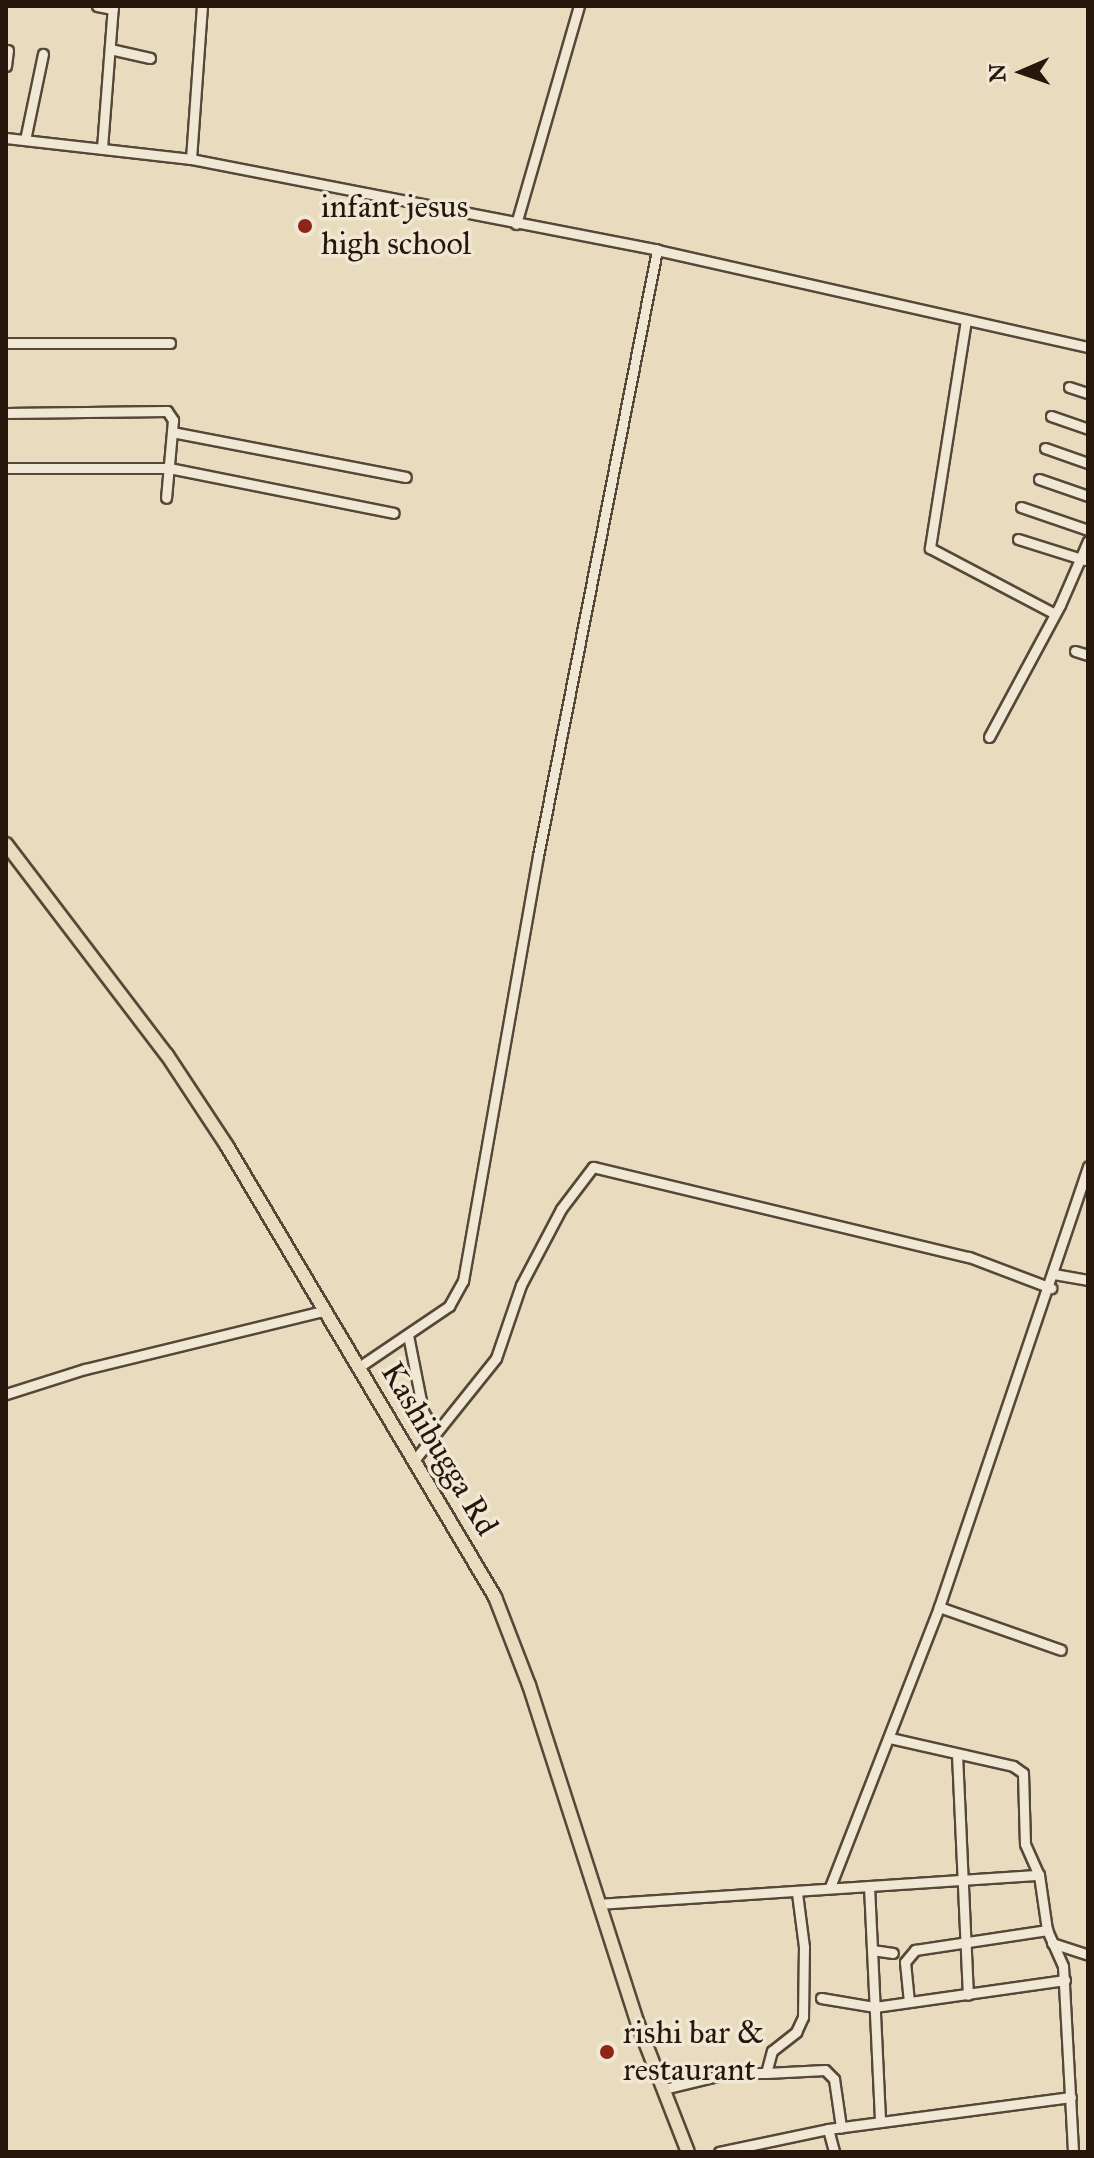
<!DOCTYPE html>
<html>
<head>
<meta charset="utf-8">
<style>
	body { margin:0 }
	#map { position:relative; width:1094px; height:2158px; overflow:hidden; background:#e8dbbe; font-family:"IM FELL Great Primer",serif }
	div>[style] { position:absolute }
	.roads { filter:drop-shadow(2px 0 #564738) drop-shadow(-2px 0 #564738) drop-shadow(0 2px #564738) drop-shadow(0 -2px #564738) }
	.minor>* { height:9px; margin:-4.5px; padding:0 4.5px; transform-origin:4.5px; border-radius:4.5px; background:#f0e8d5 }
	.major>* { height:12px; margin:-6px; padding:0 6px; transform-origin:6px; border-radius:6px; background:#e8dbbe }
	.dots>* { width:22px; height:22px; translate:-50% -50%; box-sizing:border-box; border:4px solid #f0e8d5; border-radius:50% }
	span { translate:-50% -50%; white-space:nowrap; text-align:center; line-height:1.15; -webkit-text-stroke:7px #f0e8d5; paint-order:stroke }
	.poi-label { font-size:32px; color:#26160c }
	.left { translate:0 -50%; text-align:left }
	.street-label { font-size:32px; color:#26160c }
	.frame { position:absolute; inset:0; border:8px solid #26160c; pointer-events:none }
	.north { position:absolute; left:982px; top:32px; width:80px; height:80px; -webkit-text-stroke:6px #f0e8d5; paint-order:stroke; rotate:268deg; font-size:22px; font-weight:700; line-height:32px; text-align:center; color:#26160c }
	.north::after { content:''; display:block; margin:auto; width:28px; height:36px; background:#26160c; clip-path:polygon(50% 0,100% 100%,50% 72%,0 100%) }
</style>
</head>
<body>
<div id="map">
	<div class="roads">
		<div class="minor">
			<div style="left:97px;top:6px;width:16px;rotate:11deg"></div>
			<div style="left:110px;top:49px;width:41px;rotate:12.7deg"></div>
			<div style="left:6px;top:66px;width:16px;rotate:-83deg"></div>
			<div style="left:6px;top:138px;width:186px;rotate:6.5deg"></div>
			<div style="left:191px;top:159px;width:475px;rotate:11deg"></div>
			<div style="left:657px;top:250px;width:442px;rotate:12.7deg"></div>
			<div style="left:25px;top:140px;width:88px;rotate:-78.2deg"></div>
			<div style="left:102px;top:148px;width:142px;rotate:-85.6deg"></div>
			<div style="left:191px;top:159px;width:153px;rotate:-85.9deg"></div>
			<div style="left:516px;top:224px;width:227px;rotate:-73.9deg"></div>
			<div style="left:966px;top:320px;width:231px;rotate:99deg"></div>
			<div style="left:930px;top:548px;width:141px;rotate:27.8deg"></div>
			<div style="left:6px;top:343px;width:164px"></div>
			<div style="left:1069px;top:387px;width:20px;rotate:18deg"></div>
			<div style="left:6px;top:413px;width:161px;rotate:-0.7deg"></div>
			<div style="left:167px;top:411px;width:11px;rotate:56deg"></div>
			<div style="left:173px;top:420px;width:78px;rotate:95.1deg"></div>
			<div style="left:1051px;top:416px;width:39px;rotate:19deg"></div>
			<div style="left:172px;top:432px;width:238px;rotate:10.9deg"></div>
			<div style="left:1045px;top:448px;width:46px;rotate:19.2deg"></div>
			<div style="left:6px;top:468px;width:163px"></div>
			<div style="left:169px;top:468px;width:229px;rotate:11.3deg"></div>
			<div style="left:1039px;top:479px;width:52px;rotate:19.1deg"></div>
			<div style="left:1021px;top:507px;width:71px;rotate:18.9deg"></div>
			<div style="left:1018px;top:539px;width:70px;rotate:17.4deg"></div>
			<div style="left:1075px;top:651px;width:14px;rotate:17deg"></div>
			<div style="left:989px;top:737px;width:150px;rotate:-61.7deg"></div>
			<div style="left:1060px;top:605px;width:70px;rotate:-66.4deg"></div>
			<div style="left:1054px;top:1274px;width:35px;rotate:10deg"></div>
			<div style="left:408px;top:1335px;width:77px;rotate:78.8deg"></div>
			<div style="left:423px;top:1411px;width:23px;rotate:61deg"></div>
			<div style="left:359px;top:1367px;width:109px;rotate:-34.1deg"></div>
			<div style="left:449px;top:1306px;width:29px;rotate:-61deg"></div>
			<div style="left:463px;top:1281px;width:432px;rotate:-80deg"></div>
			<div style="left:538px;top:856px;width:618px;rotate:-78.89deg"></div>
			<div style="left:6px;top:1394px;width:83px;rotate:-17.6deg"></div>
			<div style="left:85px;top:1369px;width:245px;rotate:-13.7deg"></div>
			<div style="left:416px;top:1458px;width:128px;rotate:-51.3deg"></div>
			<div style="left:496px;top:1358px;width:77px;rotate:-71.1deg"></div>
			<div style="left:521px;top:1285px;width:86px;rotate:-62.2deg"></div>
			<div style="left:561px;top:1209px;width:53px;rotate:-52.7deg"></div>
			<div style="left:593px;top:1167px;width:387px;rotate:13.5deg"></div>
			<div style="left:969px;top:1257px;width:88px;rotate:20.7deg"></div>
			<div style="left:939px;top:1607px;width:129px;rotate:19.4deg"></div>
			<div style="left:890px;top:1738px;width:126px;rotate:12.8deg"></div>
			<div style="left:1013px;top:1766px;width:12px;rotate:35deg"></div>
			<div style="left:1023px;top:1773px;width:71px;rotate:88.4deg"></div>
			<div style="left:1025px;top:1844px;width:34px;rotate:66deg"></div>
			<div style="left:1039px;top:1875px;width:56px;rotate:81.7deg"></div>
			<div style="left:1047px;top:1930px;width:39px;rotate:66deg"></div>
			<div style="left:1063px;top:1966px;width:186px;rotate:86.9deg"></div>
			<div style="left:957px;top:1754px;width:241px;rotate:87.4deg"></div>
			<div style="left:869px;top:1886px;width:236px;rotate:87.3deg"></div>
			<div style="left:830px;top:1887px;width:300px;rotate:-68.7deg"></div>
			<div style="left:939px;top:1607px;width:465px;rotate:-71.3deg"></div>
			<div style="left:598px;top:1904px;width:442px;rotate:-3.8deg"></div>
			<div style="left:1052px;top:1943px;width:38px;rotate:18deg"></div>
			<div style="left:872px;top:1950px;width:21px;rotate:8deg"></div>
			<div style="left:821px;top:1998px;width:55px;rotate:9.5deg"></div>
			<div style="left:875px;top:2007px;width:192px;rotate:-8.1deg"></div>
			<div style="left:909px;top:2002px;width:40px;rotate:-95.7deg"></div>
			<div style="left:905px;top:1962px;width:16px;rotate:-50deg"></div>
			<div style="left:915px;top:1950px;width:134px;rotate:-8.6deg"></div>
			<div style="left:766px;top:2073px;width:59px;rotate:-2.9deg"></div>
			<div style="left:825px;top:2070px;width:13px;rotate:45deg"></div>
			<div style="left:834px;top:2079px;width:49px;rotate:81.7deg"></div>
			<div style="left:664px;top:2089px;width:67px;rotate:-13.8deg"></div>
			<div style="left:729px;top:2073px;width:37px"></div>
			<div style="left:766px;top:2073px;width:23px;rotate:-75deg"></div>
			<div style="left:772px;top:2051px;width:31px;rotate:-38deg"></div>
			<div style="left:796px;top:2032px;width:17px;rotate:-65deg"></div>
			<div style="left:803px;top:2017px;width:70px;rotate:-89.2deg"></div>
			<div style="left:804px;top:1947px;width:54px;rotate:-97.4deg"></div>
			<div style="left:828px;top:2129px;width:24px;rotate:75deg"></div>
			<div style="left:719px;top:2152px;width:111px;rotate:-11.9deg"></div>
			<div style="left:828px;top:2129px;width:245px;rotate:-7.5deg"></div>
		</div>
		<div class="major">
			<div style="left:6px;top:844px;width:265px;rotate:52.7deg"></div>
			<div style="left:167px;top:1055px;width:109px;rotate:56.6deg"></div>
			<div style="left:227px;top:1146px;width:525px;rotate:59.28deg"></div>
			<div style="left:495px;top:1597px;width:94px;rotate:68.9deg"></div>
			<div style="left:529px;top:1685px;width:356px;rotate:72.2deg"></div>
			<div style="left:638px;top:2024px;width:137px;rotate:68.7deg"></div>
		</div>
	</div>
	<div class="dots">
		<div style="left:305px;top:226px;background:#8f2418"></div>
		<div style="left:607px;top:2052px;background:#8f2418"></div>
	</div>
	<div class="poi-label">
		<span class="left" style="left:321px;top:226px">infant jesus<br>high school</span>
		<span class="left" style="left:623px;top:2052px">rishi bar &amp;<br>restaurant</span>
	</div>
	<div class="street-label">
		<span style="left:439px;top:1449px;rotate:59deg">Kashibugga Rd</span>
	</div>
	<div class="frame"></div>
	<div class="north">N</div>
</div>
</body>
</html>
